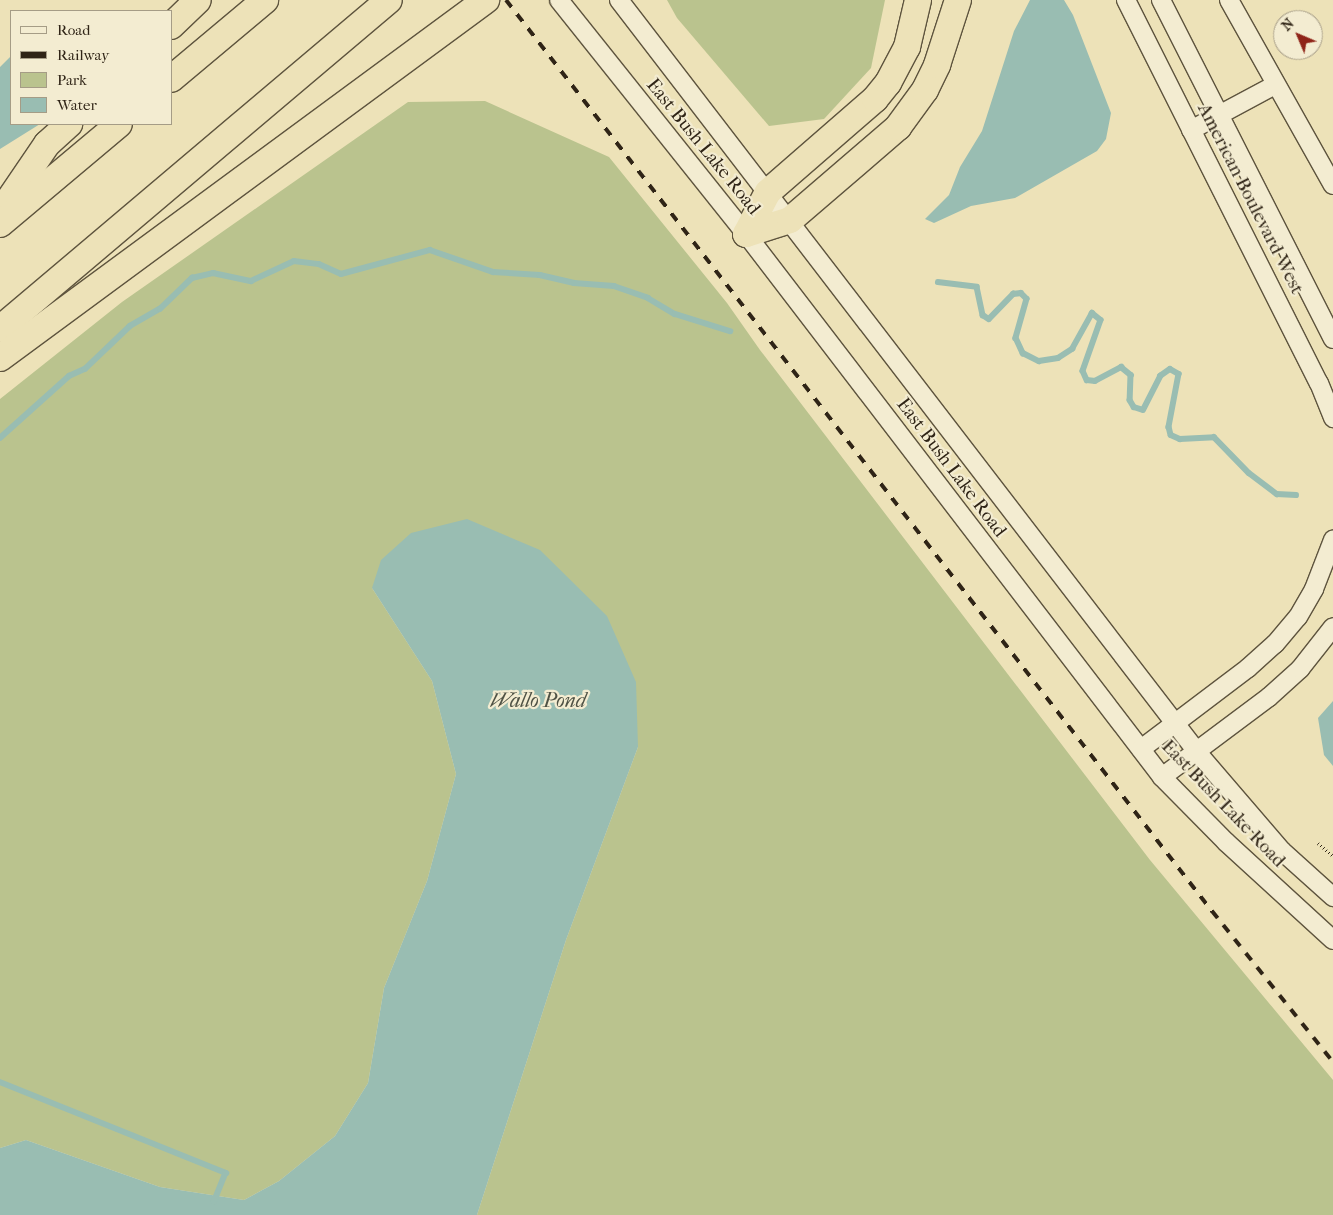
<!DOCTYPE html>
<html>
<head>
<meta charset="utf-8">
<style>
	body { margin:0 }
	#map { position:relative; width:1333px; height:1215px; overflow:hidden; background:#ede2b8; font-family:"IM FELL French Canon",serif }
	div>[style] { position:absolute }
	.green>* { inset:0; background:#bac38e }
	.water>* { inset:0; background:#99bdb2 }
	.stream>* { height:5.5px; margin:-2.75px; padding:0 2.75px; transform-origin:2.75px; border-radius:2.75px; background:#99bdb2 }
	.path>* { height:3px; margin-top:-1.5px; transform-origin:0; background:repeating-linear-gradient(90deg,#2f2416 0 1px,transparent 0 3.5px) }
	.roads { filter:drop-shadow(1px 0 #5e543e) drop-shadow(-1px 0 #5e543e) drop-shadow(0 1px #5e543e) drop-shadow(0 -1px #5e543e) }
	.minor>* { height:18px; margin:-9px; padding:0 9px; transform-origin:9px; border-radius:9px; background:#f3ecd1 }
	.highway>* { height:26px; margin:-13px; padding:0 13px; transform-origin:13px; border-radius:13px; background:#ede2b8 }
	.rail>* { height:4px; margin-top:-2px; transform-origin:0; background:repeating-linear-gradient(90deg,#2f2416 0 9px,transparent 0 18px) }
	span { translate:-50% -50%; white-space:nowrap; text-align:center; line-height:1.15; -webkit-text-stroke:4.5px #f3ecd1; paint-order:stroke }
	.street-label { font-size:19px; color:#2f2416 }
	.water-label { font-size:20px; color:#4f5245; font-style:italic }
	.legend { position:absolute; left:10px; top:10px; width:162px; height:115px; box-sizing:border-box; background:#f3ecd1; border:1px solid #a59c86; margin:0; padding:6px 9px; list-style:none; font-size:15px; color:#2f2416 }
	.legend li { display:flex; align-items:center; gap:10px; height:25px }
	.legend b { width:25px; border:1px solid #a59c86 }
	.north { position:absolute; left:1273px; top:10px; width:50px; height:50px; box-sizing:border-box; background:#f3ecd1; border:1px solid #a59c86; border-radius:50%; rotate:315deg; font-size:14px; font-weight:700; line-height:20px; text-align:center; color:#2f2416 }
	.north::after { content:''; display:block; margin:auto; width:18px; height:22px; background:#8f2418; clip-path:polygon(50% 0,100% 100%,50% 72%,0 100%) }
</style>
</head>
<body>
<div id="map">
	<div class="green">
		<div style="clip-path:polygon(667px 0,885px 0,871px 68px,824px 119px,769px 126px,677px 18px)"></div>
		<div style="clip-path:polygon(485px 101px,609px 157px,727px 303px,760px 350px,1150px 860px,1333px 1080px,1333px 1215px,477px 1215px,566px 940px,638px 747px,372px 588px,432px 681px,456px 774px,427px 881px,384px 988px,368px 1083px,335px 1136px,279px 1181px,244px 1200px,160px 1187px,26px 1140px,0 1148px,0 399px,122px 302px,408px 102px)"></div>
	</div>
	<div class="water">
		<div style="clip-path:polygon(1030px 0,1064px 0,1073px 15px,1111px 113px,1106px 139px,1097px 151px,1015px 198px,971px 206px,934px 223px,925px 219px,949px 195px,960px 167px,982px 131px,1014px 31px)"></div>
		<div style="clip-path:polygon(11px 56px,11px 124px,40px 124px,0 149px,0 67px)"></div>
		<div style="clip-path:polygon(467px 519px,540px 550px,607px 616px,636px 682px,638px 747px,566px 940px,477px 1215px,0 1215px,0 1148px,26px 1140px,160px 1187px,244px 1200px,279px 1181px,335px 1136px,368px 1083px,384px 988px,427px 881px,456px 774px,432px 681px,372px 588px,381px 560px,411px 533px)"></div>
		<div style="clip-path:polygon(1333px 701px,1333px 766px,1324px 755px,1318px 718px)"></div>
	</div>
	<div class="stream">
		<div style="left:938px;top:282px;width:39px;rotate:7deg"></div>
		<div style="left:977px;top:287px;width:29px;rotate:78deg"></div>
		<div style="left:983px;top:315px;width:7px;rotate:34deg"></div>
		<div style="left:989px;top:319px;width:35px;rotate:-46deg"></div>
		<div style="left:1013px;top:294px;width:8px;rotate:-7deg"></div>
		<div style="left:1021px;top:293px;width:8px;rotate:45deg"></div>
		<div style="left:1027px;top:299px;width:41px;rotate:105.8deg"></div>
		<div style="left:1016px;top:338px;width:17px;rotate:65deg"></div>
		<div style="left:1023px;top:353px;width:18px;rotate:27deg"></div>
		<div style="left:1039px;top:361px;width:19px;rotate:-9deg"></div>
		<div style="left:1058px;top:358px;width:17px;rotate:-33deg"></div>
		<div style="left:1072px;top:349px;width:41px;rotate:-60.9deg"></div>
		<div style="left:1092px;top:313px;width:11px;rotate:38deg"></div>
		<div style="left:1101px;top:320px;width:54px;rotate:109.4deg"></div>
		<div style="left:1083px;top:371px;width:10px;rotate:66deg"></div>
		<div style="left:1087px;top:380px;width:8px;rotate:7deg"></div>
		<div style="left:1095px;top:381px;width:30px;rotate:-28deg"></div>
		<div style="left:1121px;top:367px;width:13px;rotate:39deg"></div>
		<div style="left:1131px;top:375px;width:25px;rotate:92deg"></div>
		<div style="left:1130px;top:400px;width:8px;rotate:60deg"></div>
		<div style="left:1134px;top:407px;width:9px;rotate:18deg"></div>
		<div style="left:1143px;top:410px;width:38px;rotate:-63deg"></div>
		<div style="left:1160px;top:376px;width:12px;rotate:-35deg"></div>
		<div style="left:1170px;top:369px;width:10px;rotate:29deg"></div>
		<div style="left:1179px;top:374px;width:54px;rotate:100.7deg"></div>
		<div style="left:1169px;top:427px;width:8px;rotate:76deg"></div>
		<div style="left:1171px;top:435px;width:10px;rotate:24deg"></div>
		<div style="left:1180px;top:439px;width:34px;rotate:-3deg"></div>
		<div style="left:1214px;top:437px;width:50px;rotate:45.8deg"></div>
		<div style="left:1249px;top:473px;width:35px;rotate:37deg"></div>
		<div style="left:1277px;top:494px;width:19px;rotate:3deg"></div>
		<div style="left:0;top:438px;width:93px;rotate:-41.9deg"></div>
		<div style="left:69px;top:376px;width:17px;rotate:-24deg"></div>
		<div style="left:85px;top:369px;width:62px;rotate:-43.7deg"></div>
		<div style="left:130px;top:326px;width:34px;rotate:-30deg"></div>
		<div style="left:160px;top:309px;width:45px;rotate:-44.1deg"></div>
		<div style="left:192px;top:278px;width:22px;rotate:-13deg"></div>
		<div style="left:213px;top:273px;width:39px;rotate:12deg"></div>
		<div style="left:251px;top:281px;width:47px;rotate:-24.9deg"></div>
		<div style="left:294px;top:261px;width:25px;rotate:7deg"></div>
		<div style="left:319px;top:264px;width:24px;rotate:24deg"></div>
		<div style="left:341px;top:274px;width:92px;rotate:-15.1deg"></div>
		<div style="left:430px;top:250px;width:67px;rotate:19.2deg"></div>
		<div style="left:493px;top:272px;width:47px;rotate:3.7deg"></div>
		<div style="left:540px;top:275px;width:35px;rotate:13deg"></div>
		<div style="left:574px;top:283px;width:40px;rotate:4.3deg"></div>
		<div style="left:614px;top:286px;width:36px;rotate:19deg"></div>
		<div style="left:648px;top:298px;width:31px;rotate:31deg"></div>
		<div style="left:675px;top:314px;width:58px;rotate:17.2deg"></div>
		<div style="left:0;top:1082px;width:244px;rotate:21.9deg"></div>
		<div style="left:226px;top:1173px;width:31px;rotate:112deg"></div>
	</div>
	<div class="path">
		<div style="left:1318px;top:843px;width:20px;rotate:41deg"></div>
	</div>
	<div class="roads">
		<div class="minor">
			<div style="left:559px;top:0;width:300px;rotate:51.4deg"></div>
			<div style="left:746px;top:234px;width:684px;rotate:52.54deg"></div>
			<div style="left:1162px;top:777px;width:91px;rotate:45.4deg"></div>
			<div style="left:1226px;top:842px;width:145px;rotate:42.5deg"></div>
			<div style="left:619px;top:0;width:948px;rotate:52.45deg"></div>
			<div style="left:1197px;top:752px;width:130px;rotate:49.4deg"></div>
			<div style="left:1282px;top:851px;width:69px;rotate:42deg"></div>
			<div style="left:1126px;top:0;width:429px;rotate:63.3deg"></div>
			<div style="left:1319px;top:383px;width:38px;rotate:68deg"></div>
			<div style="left:1161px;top:0;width:380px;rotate:63.1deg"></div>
			<div style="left:1229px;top:0;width:212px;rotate:60.7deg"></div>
			<div style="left:1191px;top:130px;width:95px;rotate:-28.2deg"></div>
			<div style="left:1141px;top:749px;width:134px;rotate:-37.1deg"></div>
			<div style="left:1248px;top:668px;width:36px;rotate:-42deg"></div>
			<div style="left:1275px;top:644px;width:35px;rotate:-50deg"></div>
			<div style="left:1298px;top:617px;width:32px;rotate:-60deg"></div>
			<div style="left:1314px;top:589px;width:53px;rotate:-68.8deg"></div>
			<div style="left:1162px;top:777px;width:134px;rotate:-36.8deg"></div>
			<div style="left:1269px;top:697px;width:42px;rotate:-42.1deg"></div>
			<div style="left:1300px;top:669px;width:53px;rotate:-51.8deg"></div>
		</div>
		<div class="highway">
			<div style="left:171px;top:26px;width:37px;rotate:-44deg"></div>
			<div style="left:171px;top:79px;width:123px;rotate:-40deg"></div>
			<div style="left:2px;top:210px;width:80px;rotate:-55.7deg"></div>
			<div style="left:47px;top:144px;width:30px;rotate:-42deg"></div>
			<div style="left:0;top:224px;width:155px;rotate:-40deg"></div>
			<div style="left:746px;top:234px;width:46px;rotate:-17.7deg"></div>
			<div style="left:790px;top:220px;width:143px;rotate:-40.7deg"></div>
			<div style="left:898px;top:127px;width:46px;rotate:-53.9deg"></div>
			<div style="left:925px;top:90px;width:28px;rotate:-64deg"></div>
			<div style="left:937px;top:65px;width:68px;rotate:-72.1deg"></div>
			<div style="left:746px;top:234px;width:47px;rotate:-62.4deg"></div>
			<div style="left:768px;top:192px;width:142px;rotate:-41deg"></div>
			<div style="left:875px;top:99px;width:21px;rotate:-51deg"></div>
			<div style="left:888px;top:83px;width:41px;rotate:-62.2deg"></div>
			<div style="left:907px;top:47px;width:48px;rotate:-76.8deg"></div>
			<div style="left:0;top:329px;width:509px;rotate:-40.22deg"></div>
			<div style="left:0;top:358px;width:604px;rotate:-36.38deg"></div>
		</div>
	</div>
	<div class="rail">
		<div style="left:506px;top:0;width:1153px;rotate:52.23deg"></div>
		<div style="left:1212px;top:911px;width:193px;rotate:51.3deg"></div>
	</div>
	<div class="street-label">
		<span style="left:703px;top:147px;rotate:51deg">East Bush Lake Road</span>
		<span style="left:1250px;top:199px;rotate:63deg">American Boulevard West</span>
		<span style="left:951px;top:468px;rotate:53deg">East Bush Lake Road</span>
		<span style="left:1223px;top:804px;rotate:46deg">East Bush Lake Road</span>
	</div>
	<div class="water-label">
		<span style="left:538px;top:700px">Wallo Pond</span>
	</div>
	<ul class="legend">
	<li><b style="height:6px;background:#f3ecd1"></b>Road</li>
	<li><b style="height:6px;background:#2f2416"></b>Railway</li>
	<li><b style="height:14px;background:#bac38e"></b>Park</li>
	<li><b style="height:14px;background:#99bdb2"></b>Water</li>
	</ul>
	<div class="north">N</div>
</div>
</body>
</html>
